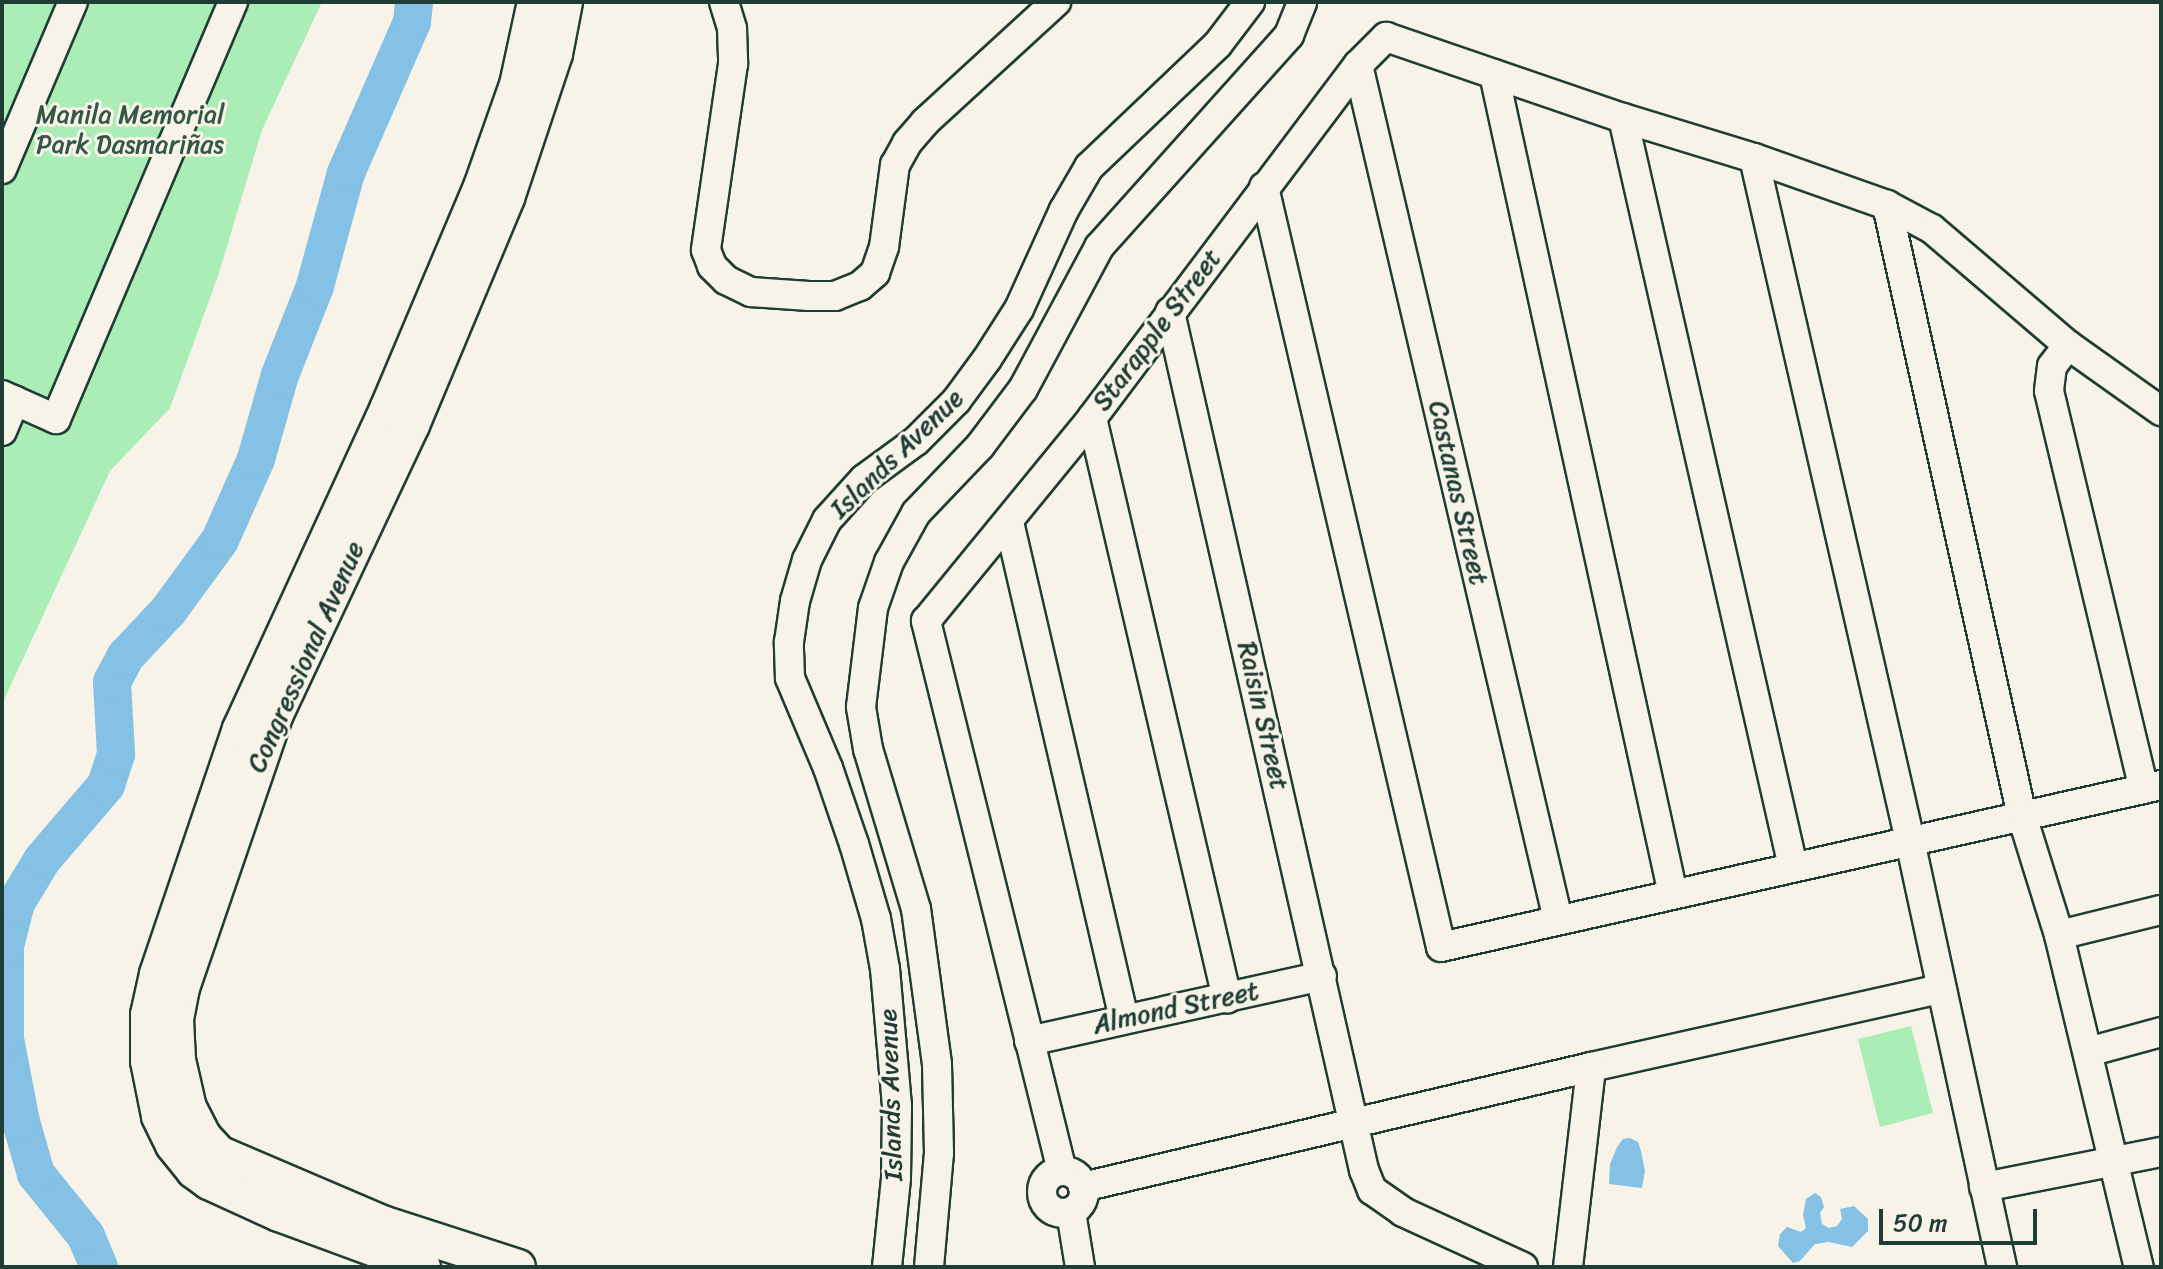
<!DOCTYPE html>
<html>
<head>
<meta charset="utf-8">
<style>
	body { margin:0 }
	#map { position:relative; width:2163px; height:1269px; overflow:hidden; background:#f7f3e8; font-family:Sriracha,sans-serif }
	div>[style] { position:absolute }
	.green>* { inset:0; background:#abedb6 }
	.water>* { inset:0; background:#84c1e4 }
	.river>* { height:38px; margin:-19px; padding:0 19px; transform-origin:19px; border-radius:19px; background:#84c1e4 }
	.roads { filter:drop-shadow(2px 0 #1f3d34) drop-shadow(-2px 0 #1f3d34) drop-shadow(0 2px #1f3d34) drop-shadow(0 -2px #1f3d34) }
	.minor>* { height:28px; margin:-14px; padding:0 14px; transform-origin:14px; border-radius:14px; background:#f7f3e8 }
	.minor>.ring { margin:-14px; padding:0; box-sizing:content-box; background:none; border:28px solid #f7f3e8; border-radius:50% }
	.major>* { height:34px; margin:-17px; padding:0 17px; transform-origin:17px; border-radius:17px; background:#f7f3e8 }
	span { translate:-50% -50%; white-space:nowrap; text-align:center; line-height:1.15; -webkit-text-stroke:6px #f7f3e8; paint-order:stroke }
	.park-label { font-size:26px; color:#345748 }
	.street-label { font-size:26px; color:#1f3d34 }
	.frame { position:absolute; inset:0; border:4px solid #1f3d34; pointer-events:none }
	.scale { position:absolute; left:1879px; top:1209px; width:158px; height:36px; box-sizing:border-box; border:4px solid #1f3d34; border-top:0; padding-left:10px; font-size:24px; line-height:28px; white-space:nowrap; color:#1f3d34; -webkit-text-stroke:6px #f7f3e8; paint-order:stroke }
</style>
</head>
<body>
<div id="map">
	<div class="green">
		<div style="clip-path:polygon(2px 2px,322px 2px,262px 130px,218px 276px,170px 408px,110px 471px,2px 704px)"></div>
		<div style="clip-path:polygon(1911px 1026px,1933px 1113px,1880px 1127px,1858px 1039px)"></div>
	</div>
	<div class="water">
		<div style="clip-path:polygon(1630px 1138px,1638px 1142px,1641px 1151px,1645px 1171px,1642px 1188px,1609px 1184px,1610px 1164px,1617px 1147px,1623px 1139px)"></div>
		<div style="clip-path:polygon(1815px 1193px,1821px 1197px,1824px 1207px,1820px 1213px,1822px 1224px,1829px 1228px,1837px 1226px,1842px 1219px,1840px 1209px,1854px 1206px,1868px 1219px,1868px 1231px,1852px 1247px,1829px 1242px,1815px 1244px,1800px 1261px,1793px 1263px,1778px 1246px,1780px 1234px,1787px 1227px,1801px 1232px,1806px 1228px,1803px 1215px,1806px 1199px)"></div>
	</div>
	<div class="river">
		<div style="left:99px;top:1267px;width:34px;rotate:-113deg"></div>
		<div style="left:86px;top:1236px;width:80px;rotate:-128.9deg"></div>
		<div style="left:36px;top:1174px;width:54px;rotate:-106.1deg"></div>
		<div style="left:21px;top:1122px;width:85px;rotate:-100.9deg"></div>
		<div style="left:5px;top:1039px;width:93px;rotate:-90deg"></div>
		<div style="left:5px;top:946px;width:44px;rotate:-75.7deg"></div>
		<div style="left:16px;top:903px;width:50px;rotate:-58.8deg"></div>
		<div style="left:42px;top:860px;width:99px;rotate:-49.5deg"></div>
		<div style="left:106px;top:785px;width:33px;rotate:-72deg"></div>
		<div style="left:116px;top:754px;width:72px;rotate:-93.2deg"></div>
		<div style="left:112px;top:682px;width:30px;rotate:-62deg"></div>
		<div style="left:126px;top:656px;width:63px;rotate:-46.9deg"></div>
		<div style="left:169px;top:610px;width:87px;rotate:-53.9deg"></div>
		<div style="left:220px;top:540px;width:89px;rotate:-66deg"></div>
		<div style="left:256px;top:459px;width:87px;rotate:-74.1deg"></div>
		<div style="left:280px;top:375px;width:96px;rotate:-68.5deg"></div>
		<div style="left:315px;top:286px;width:117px;rotate:-74.7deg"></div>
		<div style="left:346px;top:173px;width:165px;rotate:-66.4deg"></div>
		<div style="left:412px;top:22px;width:20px;rotate:-84deg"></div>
	</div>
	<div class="roads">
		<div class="minor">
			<div style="left:724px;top:2px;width:28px;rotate:73deg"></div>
			<div style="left:732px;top:29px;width:35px;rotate:88deg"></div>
			<div style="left:733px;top:64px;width:188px;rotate:98.3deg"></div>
			<div style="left:706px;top:250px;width:17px;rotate:69deg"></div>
			<div style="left:712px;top:266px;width:20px;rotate:45deg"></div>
			<div style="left:726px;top:280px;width:28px;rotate:26deg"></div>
			<div style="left:751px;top:292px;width:58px;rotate:3.9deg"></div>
			<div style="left:809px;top:296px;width:26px"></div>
			<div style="left:835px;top:296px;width:27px;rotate:-22deg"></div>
			<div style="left:860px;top:286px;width:20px;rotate:-41deg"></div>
			<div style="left:875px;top:273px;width:28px;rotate:-71deg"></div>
			<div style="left:884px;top:247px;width:83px;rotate:-82.4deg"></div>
			<div style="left:895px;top:165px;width:25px;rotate:-61deg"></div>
			<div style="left:907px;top:143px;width:28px;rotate:-49deg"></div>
			<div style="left:925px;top:122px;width:178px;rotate:-42.5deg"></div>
			<div style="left:1358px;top:65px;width:878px;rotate:76.83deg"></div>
			<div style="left:1494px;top:74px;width:839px;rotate:77.69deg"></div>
			<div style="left:1623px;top:118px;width:768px;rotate:77.21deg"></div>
			<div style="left:1754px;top:158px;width:701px;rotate:77.13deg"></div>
			<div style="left:1910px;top:841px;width:436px;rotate:77.8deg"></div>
			<div style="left:2px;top:169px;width:181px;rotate:-67deg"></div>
			<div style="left:1264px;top:187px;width:780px;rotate:76.89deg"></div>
			<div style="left:1441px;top:947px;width:738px;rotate:-12.68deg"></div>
			<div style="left:1887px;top:205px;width:626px;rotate:77.54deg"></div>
			<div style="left:2022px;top:816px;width:125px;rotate:72.7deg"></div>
			<div style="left:2059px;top:935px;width:342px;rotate:76.5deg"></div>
			<div style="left:1170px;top:312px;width:880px;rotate:77.26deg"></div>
			<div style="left:1364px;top:1170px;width:22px;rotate:68deg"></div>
			<div style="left:1372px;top:1190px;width:38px;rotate:35deg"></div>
			<div style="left:1403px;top:1212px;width:132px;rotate:24.6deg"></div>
			<div style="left:2068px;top:345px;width:26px;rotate:127deg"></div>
			<div style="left:2052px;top:366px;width:25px;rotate:97deg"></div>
			<div style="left:2049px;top:391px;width:409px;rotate:76.6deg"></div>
			<div style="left:2px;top:395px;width:59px;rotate:24deg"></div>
			<div style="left:56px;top:419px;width:453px;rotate:-67deg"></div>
			<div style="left:1092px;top:418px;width:596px;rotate:76.9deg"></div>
			<div style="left:2px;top:431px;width:33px;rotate:-67deg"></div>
			<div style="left:1009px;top:522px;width:510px;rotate:76.97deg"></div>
			<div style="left:2059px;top:935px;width:105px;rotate:-13.8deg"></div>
			<div style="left:1029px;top:1041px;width:300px;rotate:-12.5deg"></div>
			<div style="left:2088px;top:1052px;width:76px;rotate:-15.3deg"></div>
			<div style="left:1062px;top:1171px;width:567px;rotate:-103.89deg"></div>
			<div style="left:926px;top:621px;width:262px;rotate:-50.7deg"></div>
			<div style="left:1092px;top:418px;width:442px;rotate:-53deg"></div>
			<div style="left:1358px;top:65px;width:40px;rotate:-45deg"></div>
			<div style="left:1386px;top:37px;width:250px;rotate:18.9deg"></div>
			<div style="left:1623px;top:118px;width:137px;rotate:17deg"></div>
			<div style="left:1754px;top:158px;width:141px;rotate:19.5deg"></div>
			<div style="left:1887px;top:205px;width:51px;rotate:28.1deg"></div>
			<div style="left:1932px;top:229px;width:179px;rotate:40.5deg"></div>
			<div style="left:2068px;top:345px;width:114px;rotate:35.4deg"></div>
			<div class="ring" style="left:1042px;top:1171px;width:14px;height:14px"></div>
			<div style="left:1083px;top:1187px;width:522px;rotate:-13.29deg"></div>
			<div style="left:1591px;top:1067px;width:359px;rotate:-12.6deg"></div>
			<div style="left:1984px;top:1187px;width:180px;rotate:-11.2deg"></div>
			<div style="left:1071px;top:1212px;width:56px;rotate:80.7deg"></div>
			<div style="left:887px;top:1267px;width:89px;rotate:-84.2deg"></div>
			<div style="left:896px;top:1178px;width:72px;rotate:-89.2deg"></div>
			<div style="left:897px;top:1106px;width:138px;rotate:-95deg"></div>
			<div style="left:885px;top:969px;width:51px;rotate:-100.2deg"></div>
			<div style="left:876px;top:919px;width:78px;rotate:-106.3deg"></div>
			<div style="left:854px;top:844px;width:80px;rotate:-108.9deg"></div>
			<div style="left:828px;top:768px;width:98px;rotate:-112.9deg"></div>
			<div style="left:790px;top:678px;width:36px;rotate:-92deg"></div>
			<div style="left:789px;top:642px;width:41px;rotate:-81.7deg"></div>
			<div style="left:795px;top:601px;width:43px;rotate:-73.7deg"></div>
			<div style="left:807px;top:560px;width:45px;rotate:-63.4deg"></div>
			<div style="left:827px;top:520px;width:55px;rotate:-47.9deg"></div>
			<div style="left:864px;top:479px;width:64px;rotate:-36.2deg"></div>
			<div style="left:916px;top:441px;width:57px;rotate:-45deg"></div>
			<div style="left:956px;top:401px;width:52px;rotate:-53.6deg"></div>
			<div style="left:987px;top:359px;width:59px;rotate:-57.4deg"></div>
			<div style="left:1019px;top:309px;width:109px;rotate:-65.6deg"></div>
			<div style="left:1064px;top:210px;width:50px;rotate:-59.8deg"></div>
			<div style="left:1089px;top:167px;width:178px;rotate:-43.6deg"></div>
			<div style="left:1218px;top:44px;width:53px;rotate:-52.7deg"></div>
			<div style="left:929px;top:1267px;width:114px;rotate:-85deg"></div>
			<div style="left:939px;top:1153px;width:89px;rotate:-91.3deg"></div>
			<div style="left:937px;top:1064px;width:156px;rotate:-97.7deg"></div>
			<div style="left:916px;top:909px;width:167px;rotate:-106.7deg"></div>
			<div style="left:868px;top:749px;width:43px;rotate:-99.5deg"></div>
			<div style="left:861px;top:707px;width:100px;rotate:-83.1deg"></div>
			<div style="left:873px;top:608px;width:49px;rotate:-70.8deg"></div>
			<div style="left:889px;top:562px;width:56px;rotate:-61.1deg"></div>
			<div style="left:916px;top:513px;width:93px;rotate:-46.3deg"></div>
			<div style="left:980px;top:446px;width:71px;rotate:-53deg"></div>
			<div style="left:1023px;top:389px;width:161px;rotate:-61.8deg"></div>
			<div style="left:1099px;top:247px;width:285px;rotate:-48.1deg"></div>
			<div style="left:1289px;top:35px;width:35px;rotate:-68deg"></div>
			<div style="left:1568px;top:1267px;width:201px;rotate:-83.4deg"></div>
		</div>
		<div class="major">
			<div style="left:423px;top:1267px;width:153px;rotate:-159.8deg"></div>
			<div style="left:279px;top:1214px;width:77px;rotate:-155.4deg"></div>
			<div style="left:209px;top:1182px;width:19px;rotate:-144deg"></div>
			<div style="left:194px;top:1171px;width:33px;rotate:-129deg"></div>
			<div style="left:173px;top:1145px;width:32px;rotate:-116deg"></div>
			<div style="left:159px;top:1116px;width:56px;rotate:-101.3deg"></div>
			<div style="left:148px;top:1061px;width:46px;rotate:-90deg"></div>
			<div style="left:148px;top:1015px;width:42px;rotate:-77.6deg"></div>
			<div style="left:157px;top:974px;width:259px;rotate:-71.3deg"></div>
			<div style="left:240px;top:729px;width:354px;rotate:-65.3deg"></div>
			<div style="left:388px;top:407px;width:239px;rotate:-67.1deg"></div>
			<div style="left:481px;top:187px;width:108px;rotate:-70.6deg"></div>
			<div style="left:517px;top:85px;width:85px;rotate:-77.8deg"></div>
			<div style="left:518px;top:1267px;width:143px;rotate:-162.1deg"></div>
			<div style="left:382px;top:1223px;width:177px;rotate:-156.8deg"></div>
			<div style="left:219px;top:1153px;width:22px;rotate:-133deg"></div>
			<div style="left:204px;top:1137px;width:33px;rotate:-117deg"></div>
			<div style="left:189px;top:1108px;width:49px;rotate:-102.9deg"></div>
			<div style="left:178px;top:1060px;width:41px;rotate:-92.8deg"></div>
			<div style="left:176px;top:1019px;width:32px;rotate:-79deg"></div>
			<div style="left:182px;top:988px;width:290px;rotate:-71.1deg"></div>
			<div style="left:276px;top:714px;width:319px;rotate:-64.8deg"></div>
			<div style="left:412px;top:425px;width:246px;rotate:-67.3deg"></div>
			<div style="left:507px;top:198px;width:152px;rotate:-71.6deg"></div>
			<div style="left:555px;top:54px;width:53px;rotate:-79.1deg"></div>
		</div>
	</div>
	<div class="park-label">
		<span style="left:130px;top:130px">Manila Memorial<br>Park Dasmariñas</span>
	</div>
	<div class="street-label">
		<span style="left:1157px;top:330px;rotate:-53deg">Starapple Street</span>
		<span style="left:897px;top:454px;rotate:-44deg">Islands Avenue</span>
		<span style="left:1458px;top:493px;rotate:77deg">Castanas Street</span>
		<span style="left:306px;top:657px;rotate:-66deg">Congressional Avenue</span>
		<span style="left:1263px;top:716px;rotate:77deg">Raisin Street</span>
		<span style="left:1176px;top:1008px;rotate:-12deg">Almond Street</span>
		<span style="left:891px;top:1095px;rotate:-92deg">Islands Avenue</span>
	</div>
	<div class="frame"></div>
	<div class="scale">50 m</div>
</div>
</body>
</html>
